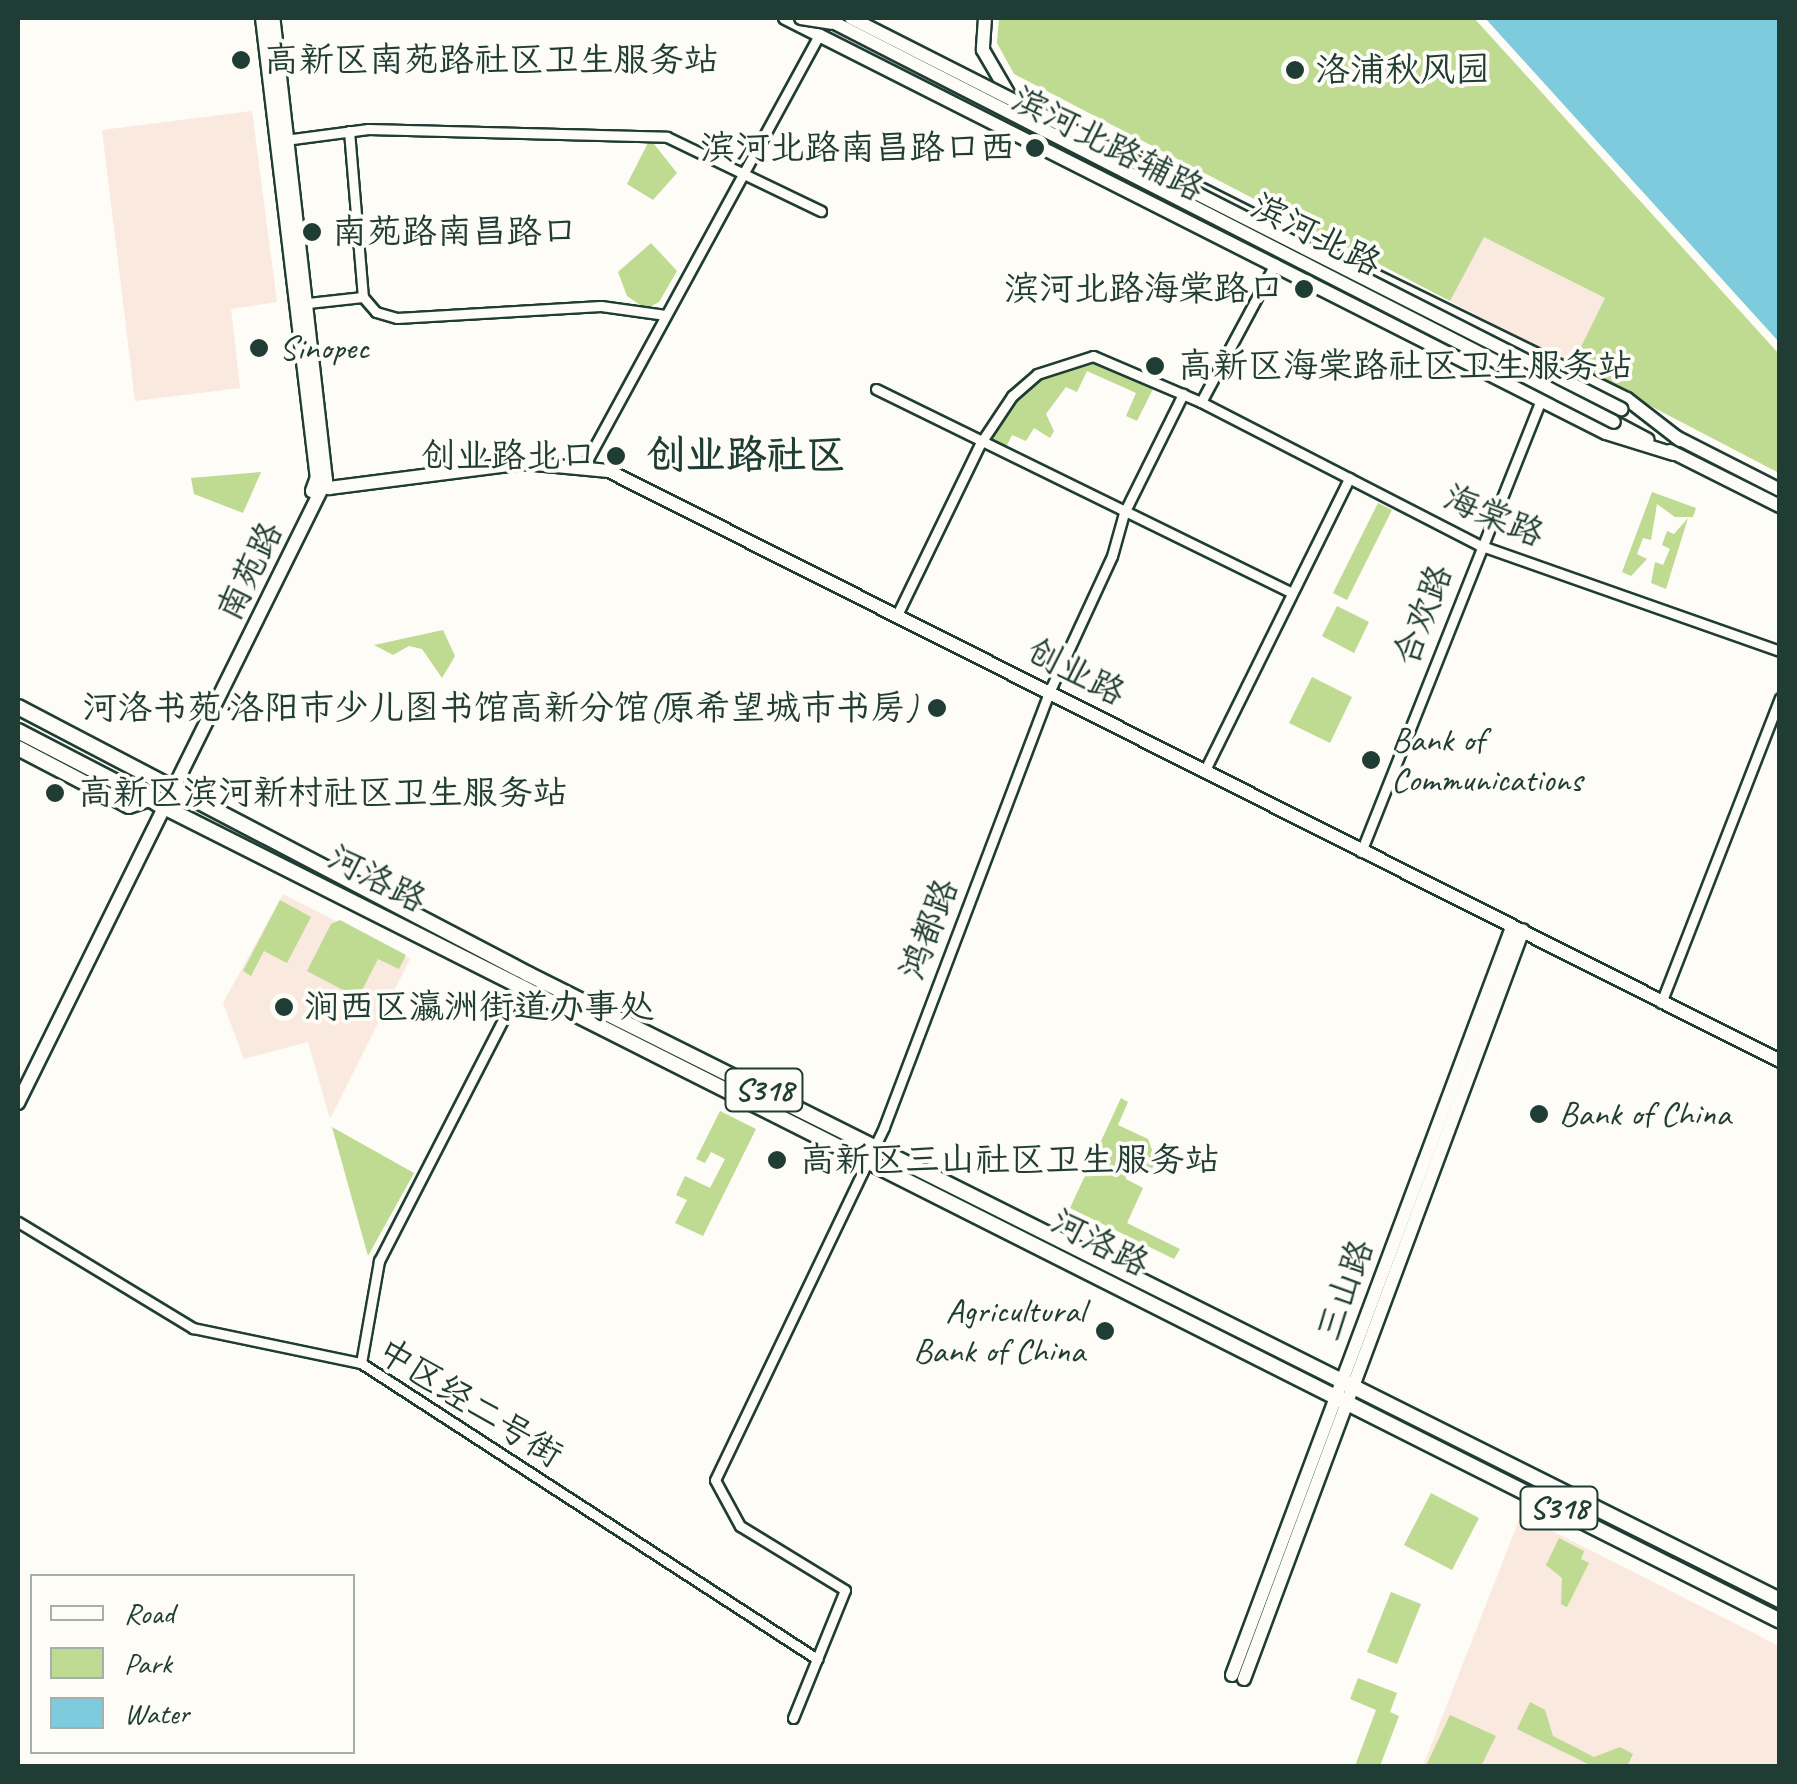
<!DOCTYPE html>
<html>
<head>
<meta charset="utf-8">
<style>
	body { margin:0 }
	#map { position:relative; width:1797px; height:1784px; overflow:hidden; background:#fdfcf7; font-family:Caveat,"LXGW WenKai TC",sans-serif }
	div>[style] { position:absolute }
	.built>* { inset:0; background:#f9e9de }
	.green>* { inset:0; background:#bfda91 }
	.water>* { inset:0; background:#7ecbdd }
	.roads { filter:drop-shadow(2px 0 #1f3d34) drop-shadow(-2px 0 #1f3d34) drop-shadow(0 2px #1f3d34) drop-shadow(0 -2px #1f3d34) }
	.street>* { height:9px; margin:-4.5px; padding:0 4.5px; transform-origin:4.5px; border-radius:4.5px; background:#fdfcf7 }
	.secondary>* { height:12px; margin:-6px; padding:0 6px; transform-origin:6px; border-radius:6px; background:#fdfcf7 }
	.primary>* { height:14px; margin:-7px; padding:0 7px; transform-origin:7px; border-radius:7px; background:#fdfcf7 }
	.bridges { filter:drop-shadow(2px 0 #1f3d34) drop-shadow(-2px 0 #1f3d34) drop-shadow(0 2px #1f3d34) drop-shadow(0 -2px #1f3d34) }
	.secondary-bridge>* { height:12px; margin:-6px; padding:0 6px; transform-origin:6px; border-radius:6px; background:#fdfcf7 }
	.dots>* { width:28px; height:28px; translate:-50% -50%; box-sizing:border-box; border:5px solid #fdfcf7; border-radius:50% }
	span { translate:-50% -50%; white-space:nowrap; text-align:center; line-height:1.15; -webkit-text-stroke:8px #fdfcf7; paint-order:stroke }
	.shield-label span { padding:2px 8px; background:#fdfcf7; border:2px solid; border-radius:8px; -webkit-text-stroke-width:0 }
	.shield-label { font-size:32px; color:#1f3d34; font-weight:700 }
	.poi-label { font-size:35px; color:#1f3d34 }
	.left { translate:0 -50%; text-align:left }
	.right { translate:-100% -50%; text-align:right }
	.street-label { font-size:35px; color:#1f3d34 }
	.quarter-label { font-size:40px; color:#1f3d34; font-weight:700 }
	.frame { position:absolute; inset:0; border:20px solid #1f3d34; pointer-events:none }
	.legend { position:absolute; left:30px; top:1574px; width:325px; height:180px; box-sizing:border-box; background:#fdfcf7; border:2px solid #a4b0a9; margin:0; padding:12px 18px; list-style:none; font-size:30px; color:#1f3d34 }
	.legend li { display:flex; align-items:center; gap:20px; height:50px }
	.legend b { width:50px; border:2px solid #a4b0a9 }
</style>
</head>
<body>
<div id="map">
	<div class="built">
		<div style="clip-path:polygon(252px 111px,277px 302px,231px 309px,240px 388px,135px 401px,102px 130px)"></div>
		<div style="clip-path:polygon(1483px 236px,1605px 298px,1572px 365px,1450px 301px)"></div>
		<div style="clip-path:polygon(283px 894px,410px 959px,330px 1119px,308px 1042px,244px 1059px,223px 1003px)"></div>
		<div style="clip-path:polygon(1521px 1515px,1779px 1646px,1779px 1766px,1423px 1766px)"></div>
	</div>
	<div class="green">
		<div style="clip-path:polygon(999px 18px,1474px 18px,1779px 354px,1779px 473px,1572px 365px,1605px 298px,1484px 237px,1450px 301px,1014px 74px,997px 43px)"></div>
		<div style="clip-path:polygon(650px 139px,677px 173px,653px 200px,627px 184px)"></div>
		<div style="clip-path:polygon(651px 243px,677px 271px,659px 302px,646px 309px,627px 296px,618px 272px)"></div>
		<div style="clip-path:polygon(1097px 362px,1155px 385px,1137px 421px,1126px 416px,1136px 393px,1087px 371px,1077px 392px,1066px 387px,1046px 414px,1054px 431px,1050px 438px,1034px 428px,1026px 441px,1012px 435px,1006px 447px,991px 440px,1014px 402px,1041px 380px)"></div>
		<div style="clip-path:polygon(261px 472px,243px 513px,194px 494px,191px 478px)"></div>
		<div style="clip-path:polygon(1652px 492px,1696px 508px,1693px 517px,1675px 517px,1657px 504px,1651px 540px,1643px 538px,1637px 554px,1647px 559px,1631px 576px,1622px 572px)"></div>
		<div style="clip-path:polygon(1378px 503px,1392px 510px,1347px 600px,1333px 593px)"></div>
		<div style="clip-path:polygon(1688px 518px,1666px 589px,1651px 583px,1655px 562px,1663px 565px,1670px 549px,1662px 545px,1667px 531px,1674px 534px)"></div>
		<div style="clip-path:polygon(1337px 606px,1369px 622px,1354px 653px,1322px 636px)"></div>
		<div style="clip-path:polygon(443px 630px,455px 656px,442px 678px,422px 649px,409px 646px,393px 655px,374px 645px)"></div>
		<div style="clip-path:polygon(1312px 677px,1352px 697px,1330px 743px,1289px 723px)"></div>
		<div style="clip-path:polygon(280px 900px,311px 917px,287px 963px,264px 951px,251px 976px,243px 971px)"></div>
		<div style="clip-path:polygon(340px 920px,406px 955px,399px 969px,378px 959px,358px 998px,307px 971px,331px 924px)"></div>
		<div style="clip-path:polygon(1121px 1098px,1128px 1102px,1118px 1125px,1148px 1139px,1156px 1161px,1152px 1169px,1134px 1163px,1126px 1169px,1126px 1179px,1143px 1188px,1127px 1223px,1180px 1249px,1174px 1259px,1070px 1208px)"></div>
		<div style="clip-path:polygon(720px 1111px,756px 1129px,703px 1236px,675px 1223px,687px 1200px,676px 1195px,685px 1176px,710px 1188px,725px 1159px,711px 1152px,705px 1163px,696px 1159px)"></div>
		<div style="clip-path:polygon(332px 1127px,414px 1173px,368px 1256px)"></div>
		<div style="clip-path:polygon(1431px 1493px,1479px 1518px,1452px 1570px,1404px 1545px)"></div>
		<div style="clip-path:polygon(1559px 1538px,1584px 1551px,1581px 1559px,1589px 1563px,1567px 1607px,1561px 1604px,1562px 1578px,1546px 1565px)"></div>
		<div style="clip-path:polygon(1391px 1592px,1421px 1604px,1397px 1664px,1367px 1652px)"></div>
		<div style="clip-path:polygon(1358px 1678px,1397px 1693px,1390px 1712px,1399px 1716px,1380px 1766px,1355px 1766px,1376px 1710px,1350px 1699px)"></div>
		<div style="clip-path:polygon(1530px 1702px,1545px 1710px,1553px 1736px,1594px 1757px,1620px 1747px,1633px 1754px,1627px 1766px,1592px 1766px,1517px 1729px)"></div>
		<div style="clip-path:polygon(1450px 1715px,1496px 1736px,1481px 1766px,1426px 1766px)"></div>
	</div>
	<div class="water">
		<div style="clip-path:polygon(1485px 18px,1779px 18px,1779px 342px)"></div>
	</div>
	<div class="roads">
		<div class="street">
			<div style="left:349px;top:131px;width:167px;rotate:85.2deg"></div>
			<div style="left:363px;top:297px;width:20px;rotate:49deg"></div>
			<div style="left:376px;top:312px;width:22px;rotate:16deg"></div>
			<div style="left:397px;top:318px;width:204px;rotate:-3.4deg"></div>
			<div style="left:601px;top:306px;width:65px;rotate:8deg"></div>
			<div style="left:285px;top:140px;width:84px;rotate:-7.5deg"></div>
			<div style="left:368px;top:129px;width:299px;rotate:1.5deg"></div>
			<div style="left:667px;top:137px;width:171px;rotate:25.7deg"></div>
			<div style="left:308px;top:303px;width:55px;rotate:-6.2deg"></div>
			<div style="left:876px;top:389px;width:463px;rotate:26.1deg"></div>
			<div style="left:1201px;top:402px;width:157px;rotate:-61.8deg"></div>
			<div style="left:584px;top:466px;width:492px;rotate:-61.4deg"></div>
			<div style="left:897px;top:615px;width:190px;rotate:-64.1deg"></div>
			<div style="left:980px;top:444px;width:58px;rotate:-56.3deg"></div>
			<div style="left:1012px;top:396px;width:33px;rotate:-41deg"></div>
			<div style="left:1037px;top:374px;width:59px;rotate:-17.8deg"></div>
			<div style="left:1093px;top:356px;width:117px;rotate:23.1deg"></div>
			<div style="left:1201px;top:402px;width:313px;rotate:27.2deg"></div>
			<div style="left:1479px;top:545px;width:319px;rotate:19.4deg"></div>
			<div style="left:1204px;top:772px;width:328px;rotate:-63.7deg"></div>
			<div style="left:1361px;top:852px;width:487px;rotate:-68.3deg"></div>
			<div style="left:1661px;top:1003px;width:327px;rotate:-68.7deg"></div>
			<div style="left:18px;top:1222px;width:205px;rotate:31.2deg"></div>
			<div style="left:193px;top:1328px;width:172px;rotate:11.8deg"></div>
			<div style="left:361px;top:1363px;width:544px;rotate:32.99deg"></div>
			<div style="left:361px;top:1363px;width:104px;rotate:-80deg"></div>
			<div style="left:379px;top:1261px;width:310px;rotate:-62.8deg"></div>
			<div style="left:793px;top:1718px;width:138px;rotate:-67.9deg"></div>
			<div style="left:845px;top:1590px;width:123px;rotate:-148.6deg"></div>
			<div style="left:740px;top:1526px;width:52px;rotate:-118.5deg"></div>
			<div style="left:715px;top:1480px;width:391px;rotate:-64.4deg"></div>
			<div style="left:884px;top:1127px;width:470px;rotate:-69.2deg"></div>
			<div style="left:1051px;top:688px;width:145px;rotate:-65.2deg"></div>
			<div style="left:1112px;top:556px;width:45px;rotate:-74.4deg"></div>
			<div style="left:1124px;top:513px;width:133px;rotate:-63.6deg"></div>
		</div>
		<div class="secondary">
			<div style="left:262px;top:18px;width:462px;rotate:83.2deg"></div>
			<div style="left:317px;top:477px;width:15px;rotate:110deg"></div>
			<div style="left:785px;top:18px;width:920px;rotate:26.82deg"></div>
			<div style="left:1606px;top:433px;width:71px;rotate:17.2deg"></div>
			<div style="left:985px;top:18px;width:32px;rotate:94deg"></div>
			<div style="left:983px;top:50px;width:50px;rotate:59.8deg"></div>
			<div style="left:1133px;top:155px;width:160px;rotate:26.7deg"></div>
			<div style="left:1294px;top:236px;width:371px;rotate:26.1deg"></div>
			<div style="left:1627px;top:399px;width:67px;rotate:37.7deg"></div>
			<div style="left:1614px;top:422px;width:38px;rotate:28deg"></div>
			<div style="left:1676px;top:437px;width:117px;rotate:27deg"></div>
			<div style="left:1670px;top:451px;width:123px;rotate:26.6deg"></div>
			<div style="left:315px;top:484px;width:15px;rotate:16deg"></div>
			<div style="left:329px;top:488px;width:197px;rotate:-7.3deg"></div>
			<div style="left:524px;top:463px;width:85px;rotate:5.4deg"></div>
			<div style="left:609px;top:471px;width:1311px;rotate:26.74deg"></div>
			<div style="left:18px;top:1103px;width:695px;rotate:-63.69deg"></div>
			<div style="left:326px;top:480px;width:465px;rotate:-96.5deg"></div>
			<div style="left:1232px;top:1675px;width:796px;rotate:-69.47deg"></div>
			<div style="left:1244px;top:1679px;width:799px;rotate:-69.57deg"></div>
		</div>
		<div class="primary">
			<div style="left:18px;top:707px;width:576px;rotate:27.63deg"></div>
			<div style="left:528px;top:974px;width:1400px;rotate:26.57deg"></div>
			<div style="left:18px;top:731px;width:148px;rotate:27.4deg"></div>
			<div style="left:18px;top:748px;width:125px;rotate:27.6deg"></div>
			<div style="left:129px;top:806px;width:21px;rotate:-19deg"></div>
			<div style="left:149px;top:799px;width:10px;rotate:29deg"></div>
			<div style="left:158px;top:804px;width:1816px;rotate:26.73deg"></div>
		</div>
	</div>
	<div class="bridges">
		<div class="secondary-bridge">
			<div style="left:801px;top:18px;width:31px;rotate:9deg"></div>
			<div style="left:825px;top:18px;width:886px;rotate:27.11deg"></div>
			<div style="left:851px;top:18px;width:864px;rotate:26.92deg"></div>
		</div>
	</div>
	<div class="dots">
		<div style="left:241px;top:60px;background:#1f3d34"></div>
		<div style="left:1295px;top:70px;background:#1f3d34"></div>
		<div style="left:1035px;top:148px;background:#1f3d34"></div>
		<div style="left:312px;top:232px;background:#1f3d34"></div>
		<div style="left:1304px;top:289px;background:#1f3d34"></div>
		<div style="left:259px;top:348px;background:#1f3d34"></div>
		<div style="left:1155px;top:366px;background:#1f3d34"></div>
		<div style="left:616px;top:456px;background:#1f3d34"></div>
		<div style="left:937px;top:708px;background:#1f3d34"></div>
		<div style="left:1371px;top:760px;background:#1f3d34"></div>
		<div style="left:55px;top:793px;background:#1f3d34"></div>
		<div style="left:284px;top:1007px;background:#1f3d34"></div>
		<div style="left:1539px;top:1114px;background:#1f3d34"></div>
		<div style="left:777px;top:1160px;background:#1f3d34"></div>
		<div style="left:1105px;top:1331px;background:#1f3d34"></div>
	</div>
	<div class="shield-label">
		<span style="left:764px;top:1090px">S318</span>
		<span style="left:1559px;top:1508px">S318</span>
	</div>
	<div class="poi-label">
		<span class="left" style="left:264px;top:60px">高新区南苑路社区卫生服务站</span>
		<span class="left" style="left:1315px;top:70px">洛浦秋风园</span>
		<span class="right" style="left:1015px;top:148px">滨河北路南昌路口西</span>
		<span class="left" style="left:332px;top:232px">南苑路南昌路口</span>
		<span class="right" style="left:1284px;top:289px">滨河北路海棠路口</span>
		<span class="left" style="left:279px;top:348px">Sinopec</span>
		<span class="left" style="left:1178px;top:366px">高新区海棠路社区卫生服务站</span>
		<span class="right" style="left:596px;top:456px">创业路北口</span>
		<span class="right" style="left:917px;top:708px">河洛书苑·洛阳市少儿图书馆高新分馆(原希望城市书房)</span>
		<span class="left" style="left:1391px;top:760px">Bank of<br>Communications</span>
		<span class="left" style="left:78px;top:793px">高新区滨河新村社区卫生服务站</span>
		<span class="left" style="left:304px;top:1007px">涧西区瀛洲街道办事处</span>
		<span class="left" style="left:1559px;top:1114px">Bank of China</span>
		<span class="left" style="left:800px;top:1160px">高新区三山社区卫生服务站</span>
		<span class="right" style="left:1085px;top:1331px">Agricultural<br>Bank of China</span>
	</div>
	<div class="street-label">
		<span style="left:1108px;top:144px;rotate:27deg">滨河北路辅路</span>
		<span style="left:1316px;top:235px;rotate:27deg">滨河北路</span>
		<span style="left:1494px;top:516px;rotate:23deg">海棠路</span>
		<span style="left:250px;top:571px;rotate:-64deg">南苑路</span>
		<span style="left:1423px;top:615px;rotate:-69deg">合欢路</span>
		<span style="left:1076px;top:672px;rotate:27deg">创业路</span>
		<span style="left:377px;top:879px;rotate:27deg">河洛路</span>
		<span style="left:929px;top:929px;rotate:-69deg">鸿都路</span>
		<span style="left:1100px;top:1243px;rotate:27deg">河洛路</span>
		<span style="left:1345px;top:1290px;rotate:-70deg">三山路</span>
		<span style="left:470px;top:1403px;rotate:32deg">中区经二号街</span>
	</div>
	<div class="quarter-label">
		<span style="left:746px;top:455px">创业路社区</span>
	</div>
	<div class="frame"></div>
	<ul class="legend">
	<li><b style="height:12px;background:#fdfcf7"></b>Road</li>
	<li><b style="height:28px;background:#bfda91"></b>Park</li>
	<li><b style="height:28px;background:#7ecbdd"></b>Water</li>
	</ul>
</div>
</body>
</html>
